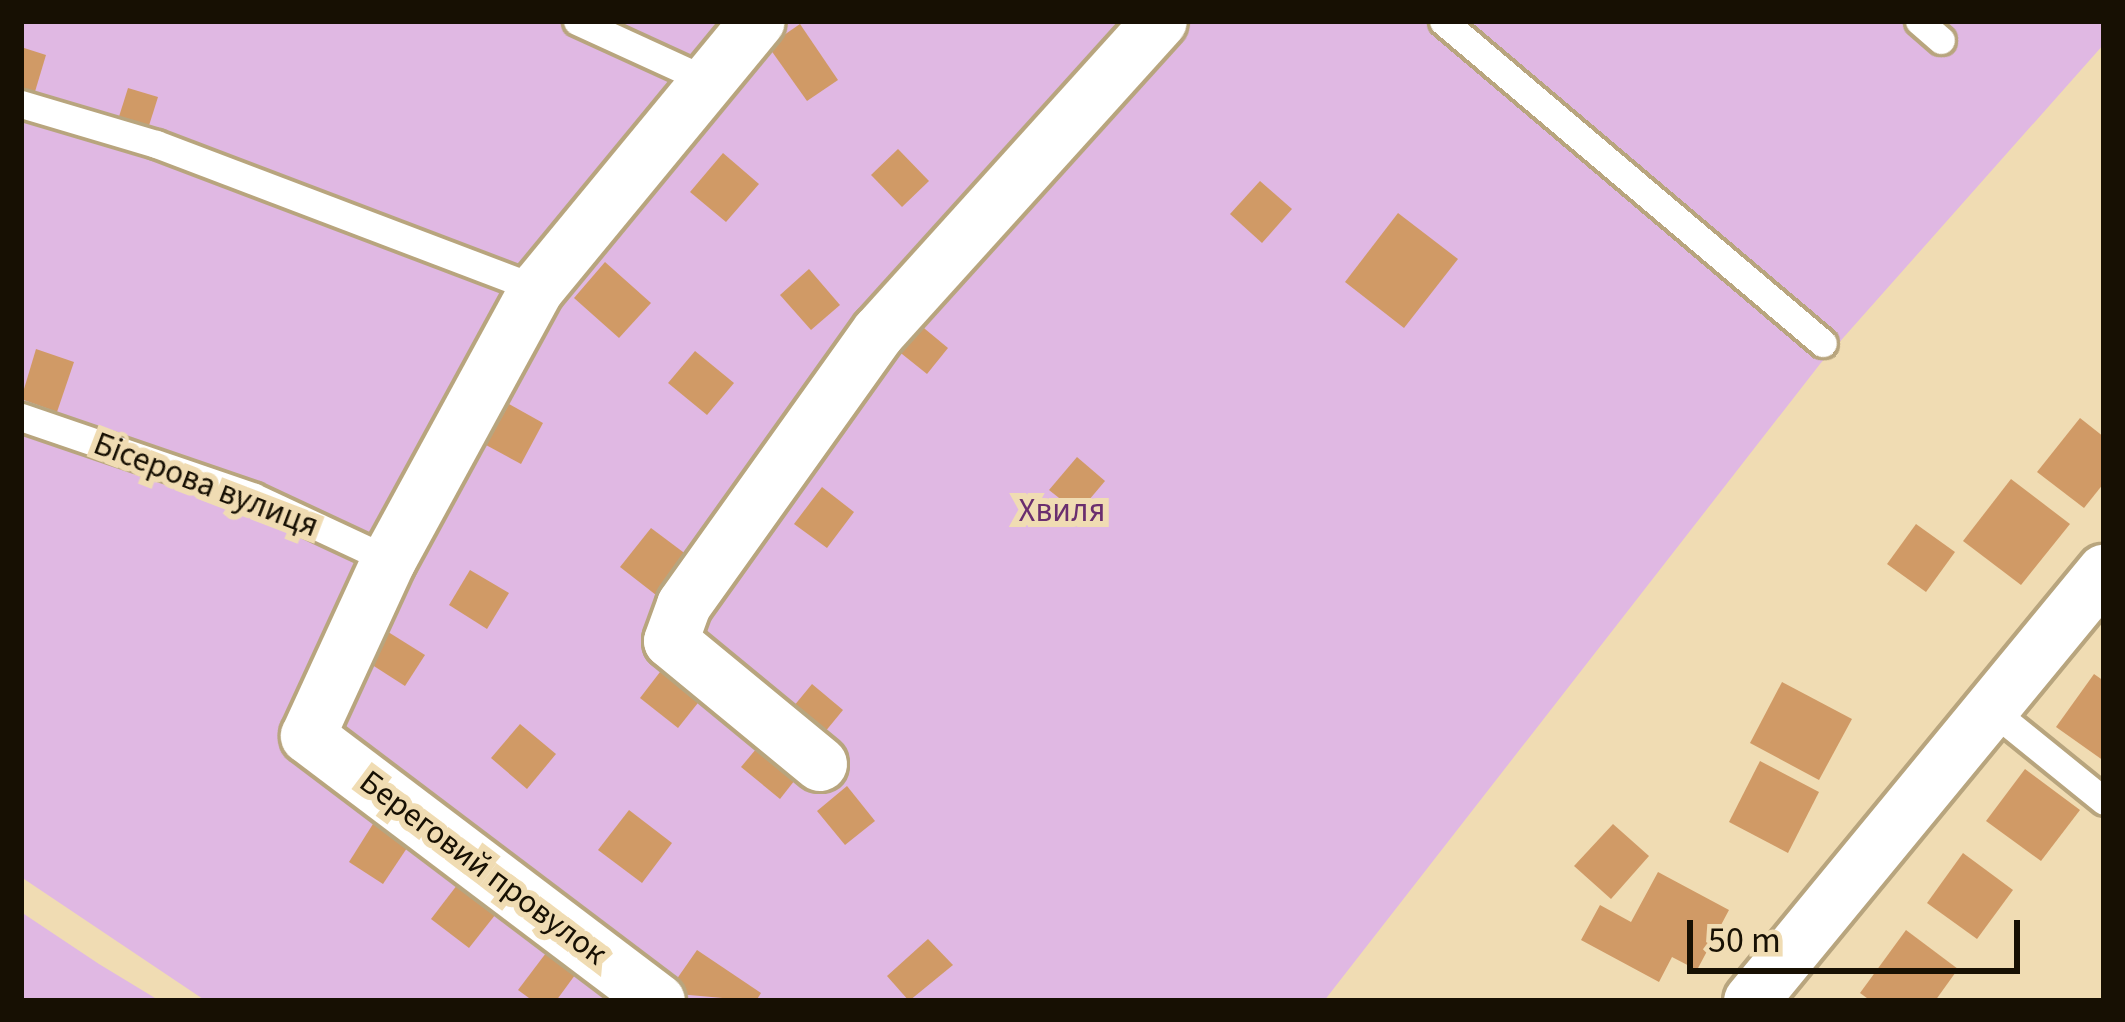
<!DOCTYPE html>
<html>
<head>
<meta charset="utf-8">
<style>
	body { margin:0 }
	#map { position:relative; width:2125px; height:1022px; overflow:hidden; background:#f0dcb3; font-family:"Source Sans 3",sans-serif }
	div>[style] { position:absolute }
	.green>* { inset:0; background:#e0b8e3 }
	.building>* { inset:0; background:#d09a66 }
	.roads { filter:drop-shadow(3px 0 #b8a57e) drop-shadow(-3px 0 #b8a57e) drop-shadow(0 3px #b8a57e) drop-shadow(0 -3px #b8a57e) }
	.service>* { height:27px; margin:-13.5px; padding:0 13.5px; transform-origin:13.5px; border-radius:13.5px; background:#fff }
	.minor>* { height:54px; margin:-27px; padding:0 27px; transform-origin:27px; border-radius:27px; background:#fff }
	span { translate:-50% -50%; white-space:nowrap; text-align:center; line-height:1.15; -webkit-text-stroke:12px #f0dcb3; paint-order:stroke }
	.street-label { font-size:33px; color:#171003 }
	.park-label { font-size:33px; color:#6a2e6f }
	.frame { position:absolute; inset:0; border:24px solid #171003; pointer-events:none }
	.scale { position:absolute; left:1687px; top:920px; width:333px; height:54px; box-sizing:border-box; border:6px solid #171003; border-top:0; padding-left:15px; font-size:36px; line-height:42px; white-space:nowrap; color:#171003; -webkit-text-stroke:9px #f0dcb3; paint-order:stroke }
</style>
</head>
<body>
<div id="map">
	<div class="green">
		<div style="clip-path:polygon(21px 21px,2104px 21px,2104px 44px,1820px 364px,1324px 1001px,206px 1001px,21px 877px)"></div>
		<div style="clip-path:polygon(21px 912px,99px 964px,160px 1001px,21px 1001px)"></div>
	</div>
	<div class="building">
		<div style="clip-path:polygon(800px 24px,838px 80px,807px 101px,768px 46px)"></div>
		<div style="clip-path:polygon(21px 47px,46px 55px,34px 95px,21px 91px)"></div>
		<div style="clip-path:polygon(128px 88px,158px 97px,147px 132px,117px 123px)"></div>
		<div style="clip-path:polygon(898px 149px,929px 181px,902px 207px,871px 175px)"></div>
		<div style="clip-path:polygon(723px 153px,759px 184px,726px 222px,690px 192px)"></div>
		<div style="clip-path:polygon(1260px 181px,1292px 209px,1262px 243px,1230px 214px)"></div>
		<div style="clip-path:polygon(1398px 213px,1458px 259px,1404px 328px,1345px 282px)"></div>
		<div style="clip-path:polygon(605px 262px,651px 303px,619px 338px,574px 298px)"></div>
		<div style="clip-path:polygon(809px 269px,840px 305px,811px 330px,780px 295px)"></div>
		<div style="clip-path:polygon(913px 319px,948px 348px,927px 374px,892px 346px)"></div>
		<div style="clip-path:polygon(36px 349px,74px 362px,57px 412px,21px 399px)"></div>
		<div style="clip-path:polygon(695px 351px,734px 383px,707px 415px,668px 383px)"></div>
		<div style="clip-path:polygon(509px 404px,543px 423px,521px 464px,486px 445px)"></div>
		<div style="clip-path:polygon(2080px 418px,2104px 437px,2104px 483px,2084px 508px,2037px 472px)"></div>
		<div style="clip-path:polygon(1077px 457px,1105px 481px,1078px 513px,1049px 490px)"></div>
		<div style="clip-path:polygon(2011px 479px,2070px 524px,2021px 585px,1963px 541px)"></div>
		<div style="clip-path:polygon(822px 487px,854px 512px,827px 548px,794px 524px)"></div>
		<div style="clip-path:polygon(1916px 524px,1955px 552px,1926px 592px,1887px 564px)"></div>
		<div style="clip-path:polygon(651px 528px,687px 555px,656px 595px,620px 567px)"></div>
		<div style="clip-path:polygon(470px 570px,509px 593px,487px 629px,449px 605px)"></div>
		<div style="clip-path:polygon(385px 630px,425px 655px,405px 686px,366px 661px)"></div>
		<div style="clip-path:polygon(670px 659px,709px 689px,678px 728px,640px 698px)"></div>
		<div style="clip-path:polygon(2094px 674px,2104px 681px,2104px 761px,2056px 727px)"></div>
		<div style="clip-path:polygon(1782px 682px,1852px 719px,1819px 780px,1750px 743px)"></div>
		<div style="clip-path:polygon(812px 684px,843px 710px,815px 744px,784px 718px)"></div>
		<div style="clip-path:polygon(520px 724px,556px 754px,527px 789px,491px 758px)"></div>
		<div style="clip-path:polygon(767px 736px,806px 766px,780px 799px,741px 767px)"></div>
		<div style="clip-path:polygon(1760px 761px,1819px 792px,1788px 853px,1729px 822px)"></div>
		<div style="clip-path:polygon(2025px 769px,2080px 810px,2041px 861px,1986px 821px)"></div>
		<div style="clip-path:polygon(847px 786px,875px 821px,845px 845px,817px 811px)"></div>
		<div style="clip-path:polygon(629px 810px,672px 843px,642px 883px,598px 850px)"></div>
		<div style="clip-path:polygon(378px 816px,413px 839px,383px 884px,349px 862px)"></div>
		<div style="clip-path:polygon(1613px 824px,1649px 856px,1611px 899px,1574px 866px)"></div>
		<div style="clip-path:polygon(1963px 853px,2013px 890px,1977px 939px,1927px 903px)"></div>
		<div style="clip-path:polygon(1658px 872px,1729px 910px,1697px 970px,1672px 957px,1659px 982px,1581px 940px,1600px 905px,1631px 922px)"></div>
		<div style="clip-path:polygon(464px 876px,503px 905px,469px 948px,431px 919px)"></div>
		<div style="clip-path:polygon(1906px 930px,1958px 969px,1935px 1001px,1871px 1001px,1860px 993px)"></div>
		<div style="clip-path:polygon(928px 939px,953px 965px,909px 1001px,887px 976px)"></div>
		<div style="clip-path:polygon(697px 950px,761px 993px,756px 1001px,667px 993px)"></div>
		<div style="clip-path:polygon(546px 953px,575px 975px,556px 1001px,533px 1001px,518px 990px)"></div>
	</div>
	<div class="roads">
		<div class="service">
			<div style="left:577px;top:21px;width:142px;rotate:24.6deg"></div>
			<div style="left:1443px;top:21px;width:498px;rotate:40.3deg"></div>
			<div style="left:1919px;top:21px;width:29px;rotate:41deg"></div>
			<div style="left:21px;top:104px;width:141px;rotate:16.5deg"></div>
			<div style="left:156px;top:144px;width:408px;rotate:20.8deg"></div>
			<div style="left:21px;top:417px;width:246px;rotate:18.9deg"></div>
			<div style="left:254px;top:497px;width:149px;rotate:25deg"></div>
			<div style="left:1993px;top:711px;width:143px;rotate:39deg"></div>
		</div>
		<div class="minor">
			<div style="left:820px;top:764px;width:193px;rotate:-140.5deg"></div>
			<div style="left:671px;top:641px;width:38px;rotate:-70deg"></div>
			<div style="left:684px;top:605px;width:335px;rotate:-54.5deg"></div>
			<div style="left:879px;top:332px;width:419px;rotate:-47.9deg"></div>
			<div style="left:658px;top:1001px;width:439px;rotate:-142.9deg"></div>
			<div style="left:308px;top:736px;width:194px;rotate:-65.3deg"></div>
			<div style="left:389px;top:560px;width:309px;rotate:-61.4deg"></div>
			<div style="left:537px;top:289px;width:347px;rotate:-50.5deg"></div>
			<div style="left:1751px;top:1001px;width:556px;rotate:-50.55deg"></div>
		</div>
	</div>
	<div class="street-label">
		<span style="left:206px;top:485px;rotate:21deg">Бісерова вулиця</span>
		<span style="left:483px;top:868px;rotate:37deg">Береговий провулок</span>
	</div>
	<div class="park-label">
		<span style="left:1062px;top:511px">Хвиля</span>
	</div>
	<div class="frame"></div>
	<div class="scale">50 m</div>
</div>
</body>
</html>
